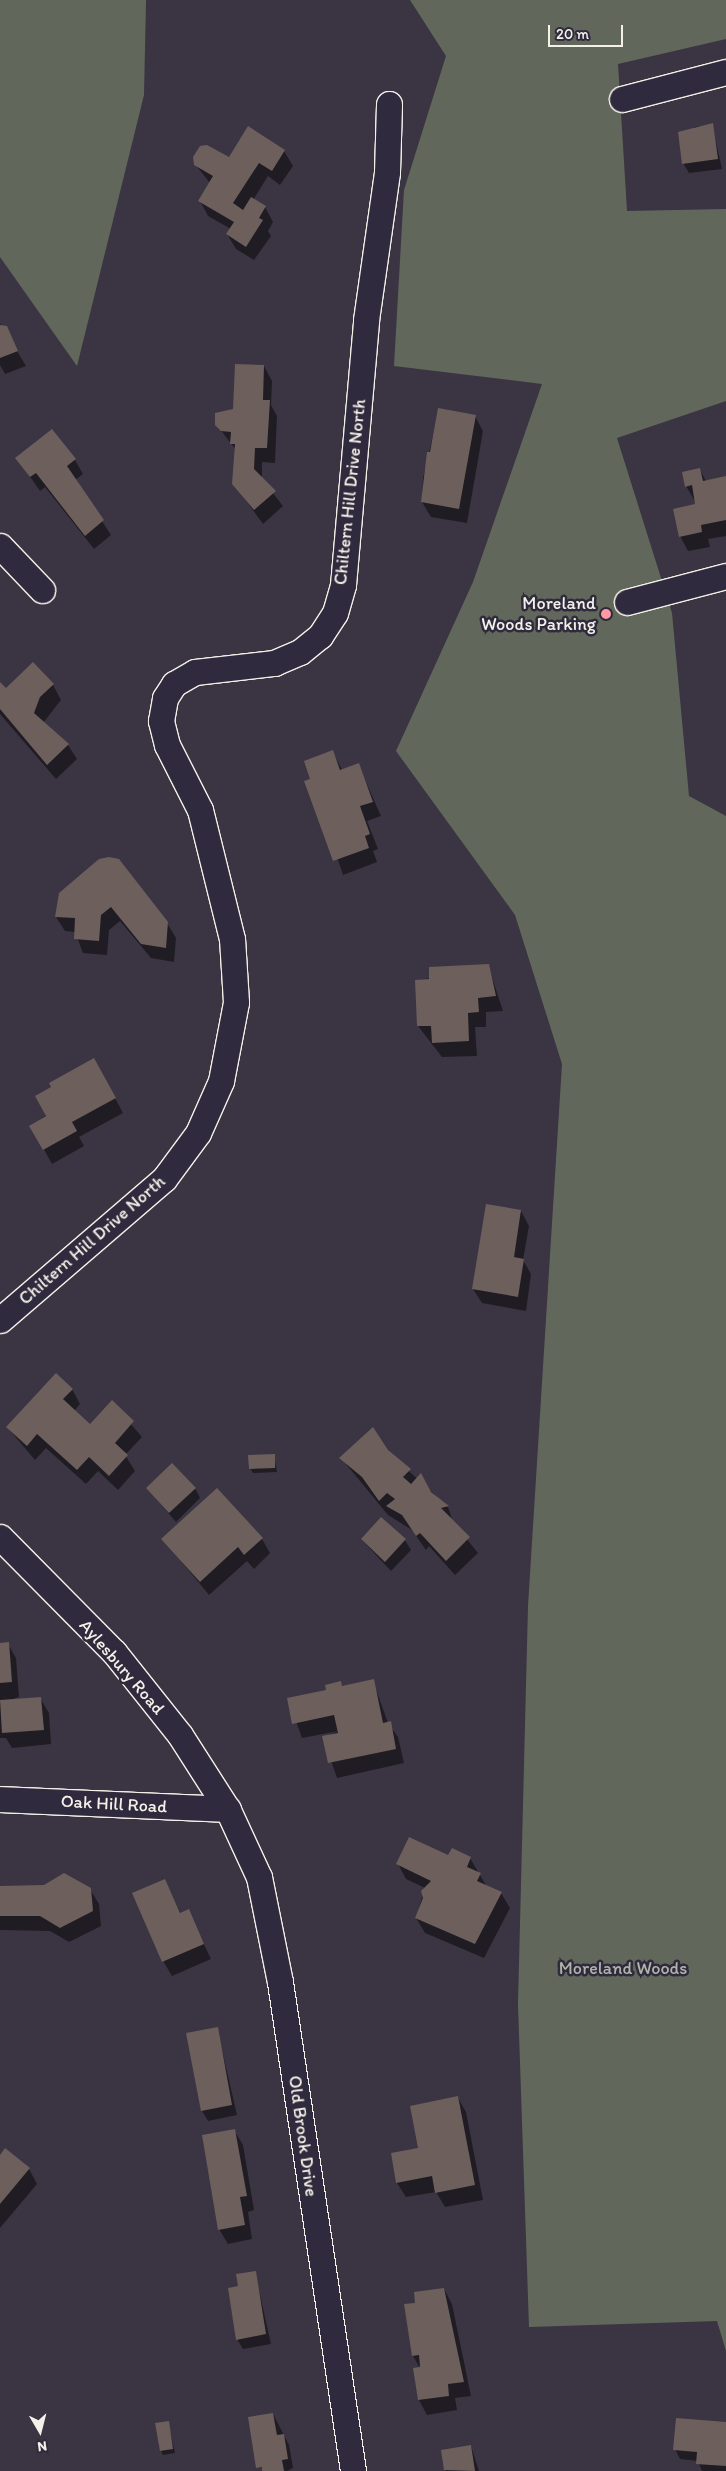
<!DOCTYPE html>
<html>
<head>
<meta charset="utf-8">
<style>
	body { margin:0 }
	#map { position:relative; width:726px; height:2471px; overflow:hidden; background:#3b3543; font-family:Itim,sans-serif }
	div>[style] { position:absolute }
	.green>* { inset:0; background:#61685b }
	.shadow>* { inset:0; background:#0007 }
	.building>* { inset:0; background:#6d5f5b }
	.roads { filter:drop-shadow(1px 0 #f4f1e8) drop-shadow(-1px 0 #f4f1e8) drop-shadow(0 1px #f4f1e8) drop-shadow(0 -1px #f4f1e8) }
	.minor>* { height:25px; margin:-12.5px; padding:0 12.5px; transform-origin:12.5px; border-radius:12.5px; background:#2f2a3d }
	.dots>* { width:14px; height:14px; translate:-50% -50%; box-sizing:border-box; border:2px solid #2f2a3d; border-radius:50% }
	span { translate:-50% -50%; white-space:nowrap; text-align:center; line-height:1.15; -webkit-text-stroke:5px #2f2a3d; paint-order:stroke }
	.street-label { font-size:18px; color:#f4f1e8 }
	.poi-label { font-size:18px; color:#f4f1e8 }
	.right { translate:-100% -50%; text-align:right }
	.park-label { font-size:18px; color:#b2b3a9 }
	.north { position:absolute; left:15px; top:2406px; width:50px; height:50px; -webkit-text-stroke:4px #2f2a3d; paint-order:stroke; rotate:172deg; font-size:14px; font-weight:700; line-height:20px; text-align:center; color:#f4f1e8 }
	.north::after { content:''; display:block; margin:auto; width:18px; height:22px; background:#f4f1e8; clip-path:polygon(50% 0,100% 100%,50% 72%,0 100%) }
	.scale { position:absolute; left:548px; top:25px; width:75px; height:22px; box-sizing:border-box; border:2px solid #f4f1e8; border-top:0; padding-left:6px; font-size:15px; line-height:18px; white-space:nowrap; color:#f4f1e8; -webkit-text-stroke:4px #2f2a3d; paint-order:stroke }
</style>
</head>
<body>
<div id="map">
	<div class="green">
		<div style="clip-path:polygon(0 0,146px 0,144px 95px,77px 366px,0 257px)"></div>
		<div style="clip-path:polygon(410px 0,726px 0,726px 39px,618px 64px,627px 211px,726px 209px,726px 401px,617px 438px,672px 613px,689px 796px,726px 816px,726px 2351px,717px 2321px,529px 2327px,518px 2004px,528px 1606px,562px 1064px,515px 915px,396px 751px,473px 582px,542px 384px,394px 366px,404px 190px,446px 56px)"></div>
	</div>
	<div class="shadow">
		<div style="clip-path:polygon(712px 125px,722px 169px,689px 173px,683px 163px,694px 127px)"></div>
		<div style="clip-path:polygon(249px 128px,284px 151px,293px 166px,280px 185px,268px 176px,253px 200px,265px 207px,273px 222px,268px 231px,271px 236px,254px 260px,236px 249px,227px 234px,231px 229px,208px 216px,200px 201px,210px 183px,195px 164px,229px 159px)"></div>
		<div style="clip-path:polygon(0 323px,26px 366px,5px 374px,0 365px)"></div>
		<div style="clip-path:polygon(264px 366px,272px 381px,271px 405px,277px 416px,275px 463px,262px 462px,262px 479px,283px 506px,263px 524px,233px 483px,236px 450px,216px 424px,234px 410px)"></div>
		<div style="clip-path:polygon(439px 410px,475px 416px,483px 431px,467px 523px,431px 517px,422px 502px,423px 478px)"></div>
		<div style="clip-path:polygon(17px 458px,75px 460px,83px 474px,75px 480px,111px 535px,94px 549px,45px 487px,40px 491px)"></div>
		<div style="clip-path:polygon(700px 470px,706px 481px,726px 477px,726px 536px,708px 539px,710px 547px,688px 551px,680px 536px,697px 505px,686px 486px)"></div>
		<div style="clip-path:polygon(0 684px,6px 690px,53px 685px,61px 700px,43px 723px,68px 745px,77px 759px,56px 779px,0 714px)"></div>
		<div style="clip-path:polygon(333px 752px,342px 770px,358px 764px,381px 816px,367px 821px,378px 849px,373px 851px,377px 862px,343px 875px,312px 779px)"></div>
		<div style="clip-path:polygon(99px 860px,167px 923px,176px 938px,174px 962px,151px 958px,120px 921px,109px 930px,107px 955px,83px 953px,75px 932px,65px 931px,56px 917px)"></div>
		<div style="clip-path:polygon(488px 965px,503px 1011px,486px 1012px,486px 1027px,475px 1027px,477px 1056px,442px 1057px,418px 1026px,416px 981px)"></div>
		<div style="clip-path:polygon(102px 1074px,123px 1113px,79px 1137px,84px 1146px,52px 1164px,31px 1126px)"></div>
		<div style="clip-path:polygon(521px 1211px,529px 1226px,523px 1260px,531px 1274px,526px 1311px,482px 1303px,473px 1289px)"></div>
		<div style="clip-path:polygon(72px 1389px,80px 1404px,74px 1411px,90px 1426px,112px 1402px,142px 1437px,125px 1455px,135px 1471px,118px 1490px,98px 1471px,86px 1484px,46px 1448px,35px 1460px,8px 1428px)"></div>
		<div style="clip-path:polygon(387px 1451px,448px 1507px,453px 1522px,478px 1553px,455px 1575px,429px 1546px,426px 1550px,412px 1530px,388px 1515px,341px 1458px)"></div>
		<div style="clip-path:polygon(274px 1455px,277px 1472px,253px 1473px,250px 1468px)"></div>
		<div style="clip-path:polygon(147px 1488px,195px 1488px,200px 1498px,176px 1522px)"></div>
		<div style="clip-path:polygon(163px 1539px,262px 1539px,270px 1553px,254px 1569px,247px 1561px,209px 1595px)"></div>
		<div style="clip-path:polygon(362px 1540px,405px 1540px,411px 1550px,391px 1571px)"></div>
		<div style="clip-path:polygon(0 1644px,8px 1644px,16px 1658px,19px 1697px,8px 1701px,40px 1698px,49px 1713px,51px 1744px,12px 1748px,6px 1738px,0 1738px)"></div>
		<div style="clip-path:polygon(373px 1681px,388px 1723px,398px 1737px,404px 1763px,337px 1778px,323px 1737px,339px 1731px,302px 1738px,288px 1699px,328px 1691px,340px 1683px,343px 1687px)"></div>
		<div style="clip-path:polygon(449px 1856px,470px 1858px,487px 1887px,501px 1893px,510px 1908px,484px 1958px,425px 1933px,416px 1918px,425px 1888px,406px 1879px,398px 1864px)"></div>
		<div style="clip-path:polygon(164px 1880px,181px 1914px,188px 1911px,211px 1959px,172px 1976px,163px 1961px)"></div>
		<div style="clip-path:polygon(0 1887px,90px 1889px,99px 1904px,101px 1926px,69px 1942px,50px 1931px,0 1930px)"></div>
		<div style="clip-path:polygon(217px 2028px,237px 2115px,208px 2121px,202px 2111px)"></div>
		<div style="clip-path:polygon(458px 2098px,466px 2112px,483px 2200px,445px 2207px,436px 2192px,406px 2197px,397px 2183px)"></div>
		<div style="clip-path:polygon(234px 2130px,243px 2145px,254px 2210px,248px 2212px,252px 2239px,228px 2244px,219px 2229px)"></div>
		<div style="clip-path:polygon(0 2157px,29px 2169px,37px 2184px,0 2228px)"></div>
		<div style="clip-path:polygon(255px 2272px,271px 2344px,243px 2349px,237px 2339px,239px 2287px)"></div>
		<div style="clip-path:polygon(444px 2289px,452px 2304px,471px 2396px,455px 2398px,457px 2410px,427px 2415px,419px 2400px,414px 2369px,420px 2368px,413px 2356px,417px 2304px)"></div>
		<div style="clip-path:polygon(273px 2414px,289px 2445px,293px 2468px,287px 2471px,257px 2467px)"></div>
		<div style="clip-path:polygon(168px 2422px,175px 2453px,163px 2455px,161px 2451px)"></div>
		<div style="clip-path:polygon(726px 2424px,726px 2471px,702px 2471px,698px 2461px,680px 2459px,675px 2449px)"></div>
		<div style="clip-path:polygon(471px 2446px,479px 2471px,446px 2471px,445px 2470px)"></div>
	</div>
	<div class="building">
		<div style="clip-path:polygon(713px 123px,718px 159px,682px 164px,678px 132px)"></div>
		<div style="clip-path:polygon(248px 126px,285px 150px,272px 171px,259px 163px,233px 203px,243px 210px,251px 197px,266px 206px,259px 218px,263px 220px,246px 247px,226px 234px,234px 222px,198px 201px,213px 176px,194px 165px,193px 157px,200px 146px,207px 145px,229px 157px)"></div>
		<div style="clip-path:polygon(0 325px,7px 326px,18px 351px,0 358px)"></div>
		<div style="clip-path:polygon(235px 364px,264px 365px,263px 400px,270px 400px,267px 448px,255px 448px,254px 469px,276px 491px,254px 510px,232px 484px,235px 444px,230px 444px,231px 432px,221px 431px,215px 425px,215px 413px,233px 409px)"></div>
		<div style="clip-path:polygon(438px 408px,476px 415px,459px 509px,421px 502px,427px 452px,430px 452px)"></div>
		<div style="clip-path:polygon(52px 429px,76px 459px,67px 466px,104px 520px,85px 536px,36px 473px,30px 477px,15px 458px)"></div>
		<div style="clip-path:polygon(700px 468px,703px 481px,726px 476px,726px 520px,701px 525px,702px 532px,679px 537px,673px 509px,695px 504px,692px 485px,685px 487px,682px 472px)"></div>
		<div style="clip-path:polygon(33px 662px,54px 684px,40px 697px,34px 713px,69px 744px,47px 765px,0 709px,0 682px,6px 688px)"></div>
		<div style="clip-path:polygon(333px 750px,340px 770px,359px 763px,373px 802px,360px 806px,370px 834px,365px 836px,369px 848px,333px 861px,304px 781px,310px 779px,304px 761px)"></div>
		<div style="clip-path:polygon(109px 857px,119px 859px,168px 922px,166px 948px,141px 944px,111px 907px,101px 915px,99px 941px,74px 939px,75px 918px,55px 917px,59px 893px,99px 859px)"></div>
		<div style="clip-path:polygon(489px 964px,496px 996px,478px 998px,479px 1012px,468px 1013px,469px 1041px,432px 1043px,431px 1026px,417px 1026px,415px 980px,429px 979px,429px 967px)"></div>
		<div style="clip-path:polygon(94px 1058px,116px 1098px,72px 1122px,77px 1131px,43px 1150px,29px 1126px,46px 1116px,35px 1096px,51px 1087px,49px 1083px)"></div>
		<div style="clip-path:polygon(486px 1204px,521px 1210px,514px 1257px,524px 1259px,518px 1297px,472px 1289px)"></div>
		<div style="clip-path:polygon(56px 1373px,73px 1389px,63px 1399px,90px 1424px,112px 1400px,134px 1421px,115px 1443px,128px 1455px,109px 1476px,89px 1457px,77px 1470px,37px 1434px,27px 1446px,6px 1427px)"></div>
		<div style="clip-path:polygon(373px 1427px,388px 1450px,411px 1469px,403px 1477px,411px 1484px,421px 1473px,431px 1492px,449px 1506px,441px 1508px,470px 1537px,446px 1561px,420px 1533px,416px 1536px,402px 1515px,386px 1506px,395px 1499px,387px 1493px,379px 1501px,362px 1477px,339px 1458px)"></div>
		<div style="clip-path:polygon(275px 1454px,275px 1468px,249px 1469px,248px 1455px)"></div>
		<div style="clip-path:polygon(172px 1463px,196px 1488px,169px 1513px,146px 1488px)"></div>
		<div style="clip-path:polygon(217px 1488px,263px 1538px,244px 1555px,238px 1547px,200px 1582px,161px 1539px)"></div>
		<div style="clip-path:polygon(381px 1517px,406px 1539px,385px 1562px,361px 1539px)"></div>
		<div style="clip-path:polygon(9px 1642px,12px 1682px,0 1683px,0 1643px)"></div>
		<div style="clip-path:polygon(374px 1679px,383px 1723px,391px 1721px,396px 1749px,328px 1763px,322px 1736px,338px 1733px,334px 1715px,292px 1724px,287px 1698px,326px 1690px,325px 1685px,341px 1681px,342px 1686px)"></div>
		<div style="clip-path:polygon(41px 1697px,44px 1730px,2px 1733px,0 1700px)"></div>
		<div style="clip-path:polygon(409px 1837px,448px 1855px,452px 1848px,471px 1857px,467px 1867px,481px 1873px,477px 1881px,502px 1892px,475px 1944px,415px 1918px,423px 1898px,421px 1891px,431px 1881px,396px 1864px)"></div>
		<div style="clip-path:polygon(64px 1873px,91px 1888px,93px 1911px,60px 1928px,40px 1916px,0 1916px,0 1886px,44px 1885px)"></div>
		<div style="clip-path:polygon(165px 1879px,180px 1913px,189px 1909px,204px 1944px,162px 1962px,132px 1893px)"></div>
		<div style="clip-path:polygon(218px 2027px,232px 2105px,201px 2111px,186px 2033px)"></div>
		<div style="clip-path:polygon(458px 2096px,475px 2185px,435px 2193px,432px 2176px,396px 2183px,391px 2153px,418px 2148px,410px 2106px)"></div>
		<div style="clip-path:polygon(235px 2129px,247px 2196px,240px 2197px,245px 2225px,218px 2230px,202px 2135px)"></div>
		<div style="clip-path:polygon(5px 2148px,30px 2168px,0 2204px,0 2155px)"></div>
		<div style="clip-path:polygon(256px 2271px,266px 2334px,236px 2340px,228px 2288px,238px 2286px,236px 2274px)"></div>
		<div style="clip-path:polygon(444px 2288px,464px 2382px,448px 2384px,449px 2396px,418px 2400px,413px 2368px,420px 2367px,419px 2355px,412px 2356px,404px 2304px,415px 2303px,414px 2292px)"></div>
		<div style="clip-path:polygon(273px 2413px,277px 2435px,284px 2434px,288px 2459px,282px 2460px,284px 2471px,262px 2471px,262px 2467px,256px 2468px,248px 2417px)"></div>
		<div style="clip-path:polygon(676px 2418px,726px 2422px,726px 2466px,696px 2464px,697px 2452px,673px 2450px)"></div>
		<div style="clip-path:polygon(169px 2421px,173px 2449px,160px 2451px,155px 2423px)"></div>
		<div style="clip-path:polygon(471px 2445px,475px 2471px,444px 2470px,441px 2450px)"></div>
	</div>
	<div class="roads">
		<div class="minor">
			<div style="left:622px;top:99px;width:107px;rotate:-14.6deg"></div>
			<div style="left:0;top:546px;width:61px;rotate:46.3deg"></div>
			<div style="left:627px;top:602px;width:102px;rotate:-14.7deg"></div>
			<div style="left:0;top:1320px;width:216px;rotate:-40.7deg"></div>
			<div style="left:164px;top:1179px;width:57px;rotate:-53.5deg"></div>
			<div style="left:198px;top:1133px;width:57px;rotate:-66.1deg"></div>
			<div style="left:221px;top:1081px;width:80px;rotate:-79.2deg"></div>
			<div style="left:236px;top:1002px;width:63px;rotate:-93.6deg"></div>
			<div style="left:232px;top:939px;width:133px;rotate:-103.9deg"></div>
			<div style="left:200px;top:810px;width:73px;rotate:-116.9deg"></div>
			<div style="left:167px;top:745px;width:25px;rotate:-104deg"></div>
			<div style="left:161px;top:721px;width:23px;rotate:-80deg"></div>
			<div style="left:165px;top:698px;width:17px;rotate:-57deg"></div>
			<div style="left:174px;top:684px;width:24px;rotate:-30deg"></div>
			<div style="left:195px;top:672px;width:80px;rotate:-6.5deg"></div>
			<div style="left:274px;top:663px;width:28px;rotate:-23deg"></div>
			<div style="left:300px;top:652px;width:26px;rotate:-39deg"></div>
			<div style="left:320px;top:636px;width:27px;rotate:-57deg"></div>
			<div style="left:335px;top:613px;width:29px;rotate:-74deg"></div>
			<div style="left:343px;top:585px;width:266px;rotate:-85deg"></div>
			<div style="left:366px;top:320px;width:149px;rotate:-81.9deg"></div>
			<div style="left:387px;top:172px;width:68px;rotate:-88.3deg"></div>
			<div style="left:0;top:1537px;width:162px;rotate:45.3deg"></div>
			<div style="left:114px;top:1652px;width:106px;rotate:51.5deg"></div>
			<div style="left:180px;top:1735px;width:89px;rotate:57.4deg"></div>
			<div style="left:228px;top:1810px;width:74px;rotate:65.2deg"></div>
			<div style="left:259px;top:1877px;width:107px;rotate:78.7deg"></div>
			<div style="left:280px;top:1982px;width:494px;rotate:81.5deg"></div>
			<div style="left:0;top:1799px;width:228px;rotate:2.5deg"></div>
		</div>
	</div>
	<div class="dots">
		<div style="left:606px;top:614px;background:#ff9aa2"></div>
	</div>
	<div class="street-label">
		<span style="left:350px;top:492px;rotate:-84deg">Chiltern Hill Drive North</span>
		<span style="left:92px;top:1240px;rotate:-41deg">Chiltern Hill Drive North</span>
		<span style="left:122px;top:1667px;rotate:49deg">Aylesbury Road</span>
		<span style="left:114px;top:1804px;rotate:3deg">Oak Hill Road</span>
		<span style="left:303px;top:2136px;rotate:82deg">Old Brook Drive</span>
	</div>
	<div class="poi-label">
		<span class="right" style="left:596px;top:614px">Moreland<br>Woods Parking</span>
	</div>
	<div class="park-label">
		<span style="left:623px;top:1968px">Moreland Woods</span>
	</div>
	<div class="north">N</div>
	<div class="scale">20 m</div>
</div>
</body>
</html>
